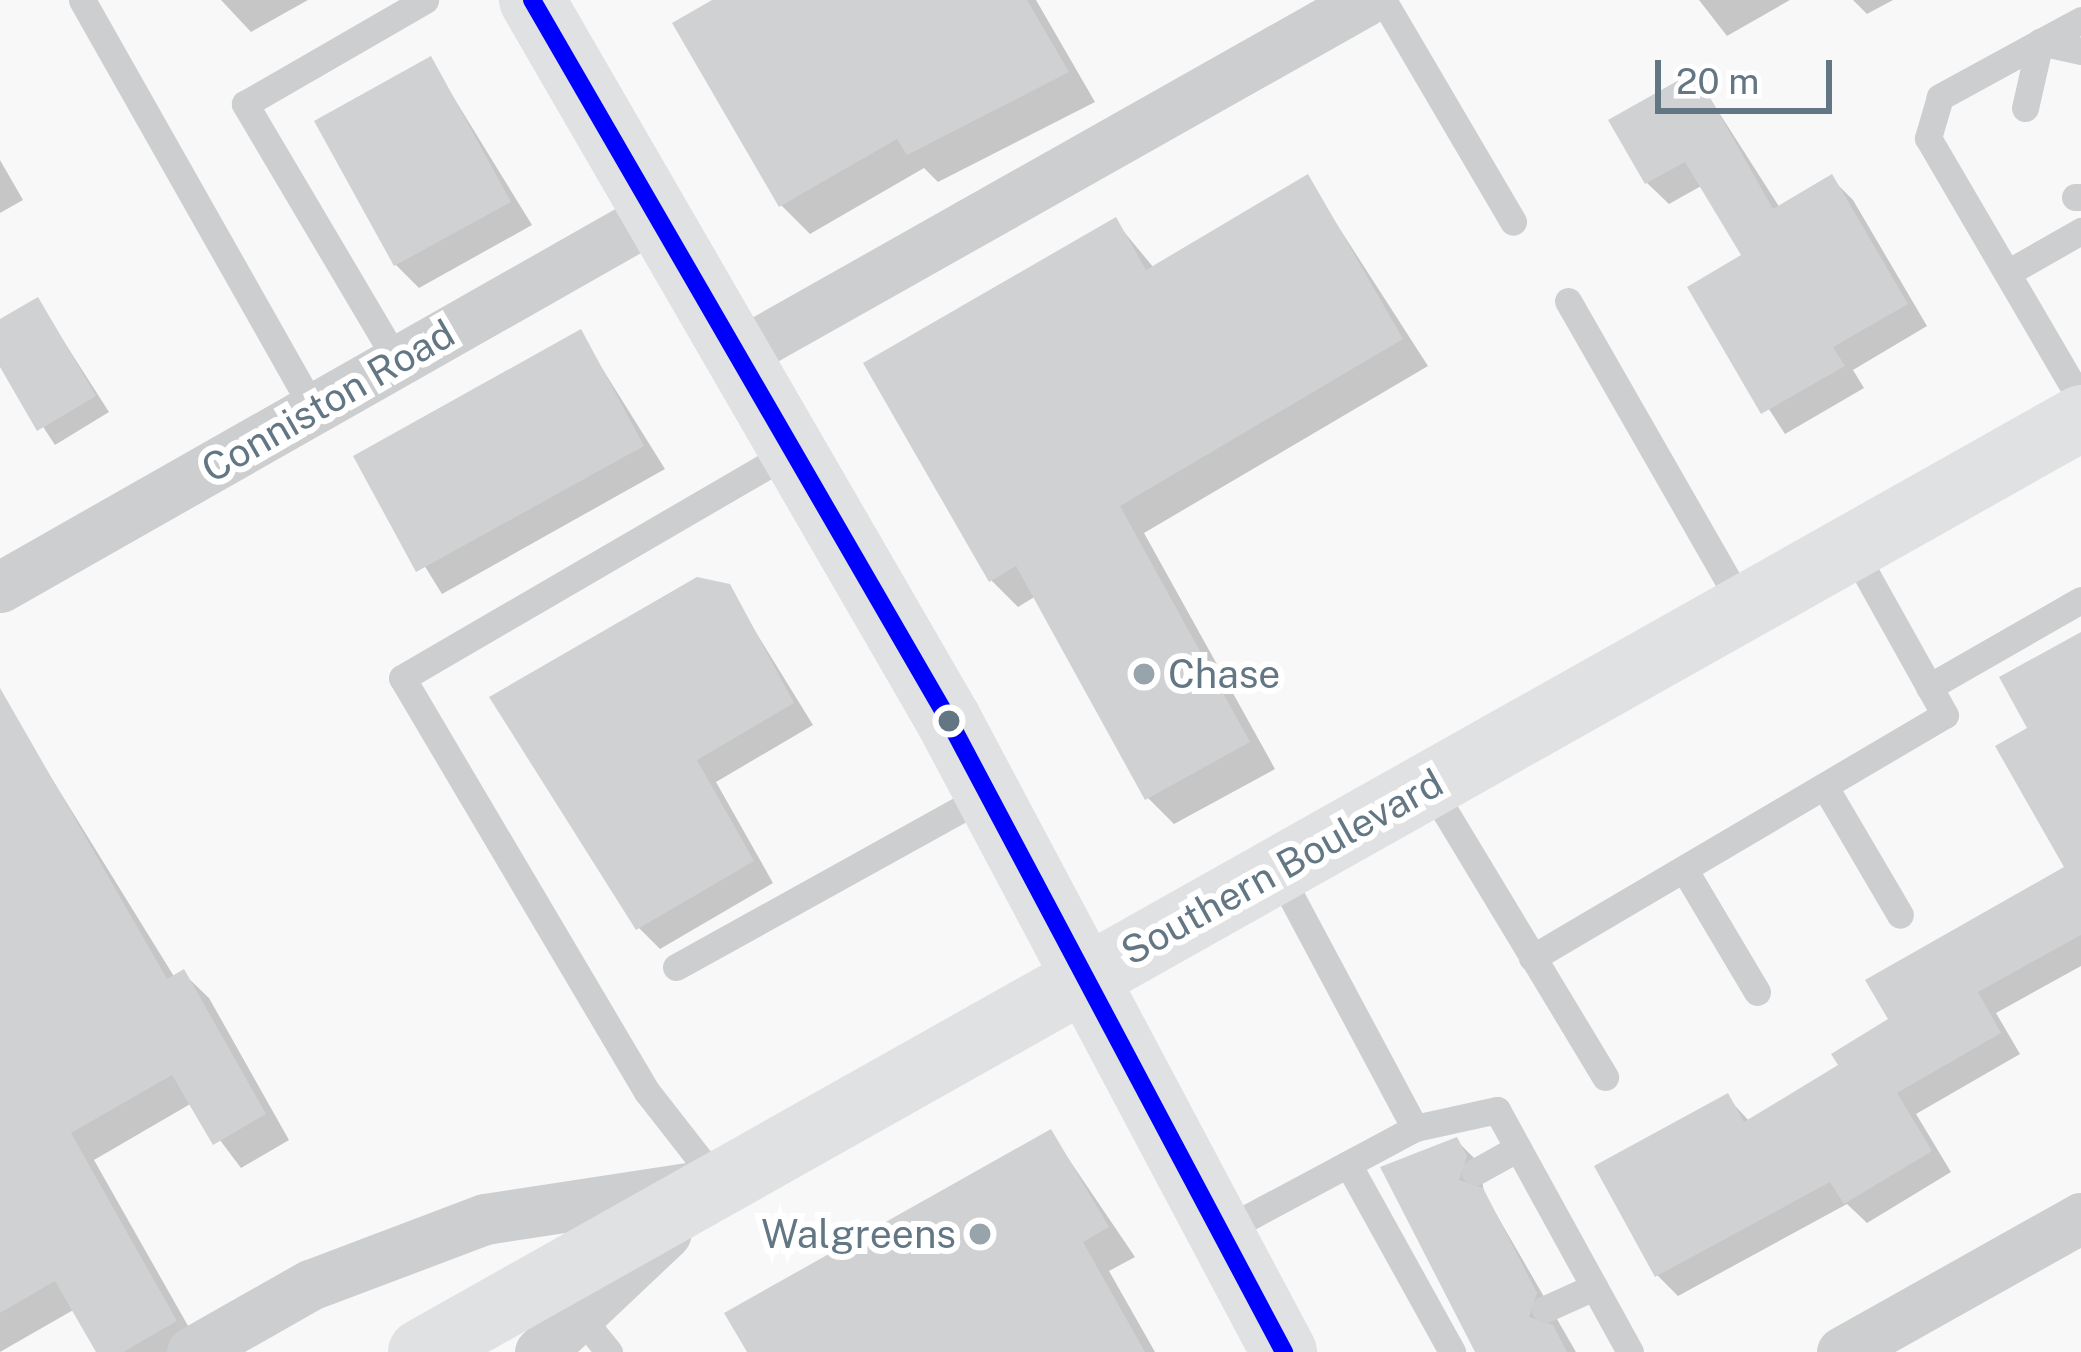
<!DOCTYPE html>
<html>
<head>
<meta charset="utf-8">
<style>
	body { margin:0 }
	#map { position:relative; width:2081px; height:1352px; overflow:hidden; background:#f8f8f8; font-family:"Public Sans",sans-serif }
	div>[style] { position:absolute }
	.shadow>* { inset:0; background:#0003 }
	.building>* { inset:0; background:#cfd1d3 }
	.service>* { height:27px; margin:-13.5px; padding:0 13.5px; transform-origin:13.5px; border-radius:13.5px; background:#cdcecf }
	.minor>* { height:51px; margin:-25.5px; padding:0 25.5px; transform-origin:25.5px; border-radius:25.5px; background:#cdcecf }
	.primary>* { height:66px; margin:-33px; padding:0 33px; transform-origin:33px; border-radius:33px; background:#e0e1e2 }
	.bus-1>* { height:18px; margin:-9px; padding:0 9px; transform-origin:9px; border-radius:9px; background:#00f }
	.dots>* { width:33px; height:33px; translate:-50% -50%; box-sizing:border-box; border:6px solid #fff; border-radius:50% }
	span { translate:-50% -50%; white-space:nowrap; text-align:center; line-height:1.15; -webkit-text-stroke:12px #fff; paint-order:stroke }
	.street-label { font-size:39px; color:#637683 }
	.poi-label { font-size:39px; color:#637683 }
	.left { translate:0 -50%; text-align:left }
	.right { translate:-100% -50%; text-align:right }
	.scale { position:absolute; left:1655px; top:60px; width:177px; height:54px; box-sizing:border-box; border:6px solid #637683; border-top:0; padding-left:15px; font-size:36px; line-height:42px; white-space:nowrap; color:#637683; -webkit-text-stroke:9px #fff; paint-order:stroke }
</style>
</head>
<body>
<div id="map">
	<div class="shadow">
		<div style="clip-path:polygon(221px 0,308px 0,251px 32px)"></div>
		<div style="clip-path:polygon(718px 0,1036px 0,1095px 102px,938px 182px,924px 168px,810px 234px,781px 205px)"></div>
		<div style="clip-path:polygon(1699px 0,1790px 0,1727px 36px)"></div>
		<div style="clip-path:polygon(1853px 0,1893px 0,1867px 14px)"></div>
		<div style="clip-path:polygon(430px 59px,532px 225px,419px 288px,396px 265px)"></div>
		<div style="clip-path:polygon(1695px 75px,1780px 208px,1831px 178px,1853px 200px,1927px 326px,1853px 370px,1864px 388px,1785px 434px,1691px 288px,1745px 256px,1703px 185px,1669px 204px,1647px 183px)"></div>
		<div style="clip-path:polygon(0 160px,23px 200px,0 213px)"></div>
		<div style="clip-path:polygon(1307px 178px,1428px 366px,1144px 533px,1275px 769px,1174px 824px,1148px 798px,1036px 596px,1018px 607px,991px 580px,1115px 221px,1154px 268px)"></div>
		<div style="clip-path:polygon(38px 301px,109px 412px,55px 445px,0 361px,0 323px)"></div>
		<div style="clip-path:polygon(580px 333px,665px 469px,442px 594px,357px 457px)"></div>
		<div style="clip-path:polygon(728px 587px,813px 725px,716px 782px,773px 883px,660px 949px,639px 928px)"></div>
		<div style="clip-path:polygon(2081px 635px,2081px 966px,1996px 1013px,2020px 1054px,1916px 1114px,1951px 1172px,1867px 1223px,1847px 1204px,1678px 1296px,1657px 1275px,1727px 1097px,1750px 1122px,1842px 1066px,2068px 868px,2031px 729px)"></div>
		<div style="clip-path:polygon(10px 711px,175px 978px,183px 973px,209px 998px,289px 1140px,241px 1168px,192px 1103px,94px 1160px,200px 1347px,192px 1352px,99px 1352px,75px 1309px,0 1352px,0 717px)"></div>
		<div style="clip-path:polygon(1051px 1133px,1135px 1257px,1109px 1271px,1155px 1352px,750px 1352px)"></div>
		<div style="clip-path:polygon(1457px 1141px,1480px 1164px,1484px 1193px,1576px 1352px,1478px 1352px,1384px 1169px)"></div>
	</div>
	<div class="building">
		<div style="clip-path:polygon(712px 0,1027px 0,1069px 72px,907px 155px,897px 139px,779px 207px,672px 23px)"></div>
		<div style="clip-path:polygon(431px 56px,511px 202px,394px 266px,314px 121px)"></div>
		<div style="clip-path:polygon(1695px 71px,1773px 209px,1832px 174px,1908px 304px,1833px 347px,1845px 366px,1761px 414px,1687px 287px,1741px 255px,1685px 162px,1645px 184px,1608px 120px)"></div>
		<div style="clip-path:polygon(1308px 174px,1403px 339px,1120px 506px,1250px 742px,1145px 800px,1016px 566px,989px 582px,863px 363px,1116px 217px,1146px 270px)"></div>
		<div style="clip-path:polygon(38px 297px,96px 396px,37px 431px,0 367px,0 319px)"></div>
		<div style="clip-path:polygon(581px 329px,644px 446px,416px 572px,353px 456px)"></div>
		<div style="clip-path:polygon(697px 577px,730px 584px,794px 703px,697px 760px,754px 861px,636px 930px,489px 697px)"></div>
		<div style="clip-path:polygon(2081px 632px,2081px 935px,1978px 992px,2001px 1033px,1897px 1093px,1932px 1151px,1844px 1204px,1830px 1182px,1655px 1277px,1594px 1166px,1728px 1093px,1744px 1122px,1838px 1065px,1831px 1054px,1888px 1019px,1865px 980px,2064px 867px,1995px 746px,2027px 728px,1999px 677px)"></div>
		<div style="clip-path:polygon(0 688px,167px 979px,184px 969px,266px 1114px,213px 1145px,172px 1075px,71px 1133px,177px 1321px,123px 1352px,96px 1352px,55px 1281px,0 1313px)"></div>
		<div style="clip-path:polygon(1051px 1129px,1109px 1227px,1083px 1242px,1145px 1352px,747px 1352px,724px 1313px)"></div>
		<div style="clip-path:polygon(1457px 1137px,1467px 1156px,1459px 1180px,1483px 1188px,1537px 1293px,1529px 1317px,1553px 1325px,1567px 1352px,1475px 1352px,1380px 1167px)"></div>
	</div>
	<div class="service">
		<div style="left:82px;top:0;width:470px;rotate:60.5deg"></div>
		<div style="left:1383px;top:0;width:257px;rotate:59.6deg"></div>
		<div style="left:2081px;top:20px;width:161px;rotate:151.4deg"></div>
		<div style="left:1940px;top:97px;width:43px;rotate:106.3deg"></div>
		<div style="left:1928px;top:138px;width:303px;rotate:59.7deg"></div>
		<div style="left:2025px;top:108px;width:68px;rotate:-77.2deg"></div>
		<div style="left:2040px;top:42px;width:42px;rotate:12.4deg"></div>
		<div style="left:2075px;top:197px;width:6px"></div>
		<div style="left:2009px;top:272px;width:83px;rotate:-29.7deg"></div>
		<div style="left:1568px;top:301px;width:354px;rotate:60.2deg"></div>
		<div style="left:397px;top:361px;width:299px;rotate:-120.6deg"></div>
		<div style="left:245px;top:104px;width:208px;rotate:-30deg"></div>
		<div style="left:1929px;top:687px;width:175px;rotate:-29.8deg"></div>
		<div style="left:1429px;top:785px;width:341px;rotate:58.9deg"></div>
		<div style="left:1825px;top:787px;width:148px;rotate:59.6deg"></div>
		<div style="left:1684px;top:869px;width:143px;rotate:59.3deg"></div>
		<div style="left:1277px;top:870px;width:293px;rotate:61.9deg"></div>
		<div style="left:1415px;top:1128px;width:84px;rotate:-12.4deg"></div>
		<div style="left:1497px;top:1110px;width:276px;rotate:61.2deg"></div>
		<div style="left:1532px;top:958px;width:479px;rotate:-30.5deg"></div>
		<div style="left:1945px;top:715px;width:193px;rotate:-119.2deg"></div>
		<div style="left:676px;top:967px;width:357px;rotate:-29deg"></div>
		<div style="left:1348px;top:1164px;width:215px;rotate:61deg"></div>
		<div style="left:1475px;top:1172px;width:49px;rotate:-29.2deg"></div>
		<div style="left:719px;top:1184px;width:117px;rotate:-128deg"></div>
		<div style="left:647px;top:1092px;width:481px;rotate:-120.6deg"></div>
		<div style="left:402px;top:678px;width:451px;rotate:-30.2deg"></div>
		<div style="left:1221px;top:1232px;width:220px;rotate:-28.2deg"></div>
		<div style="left:1545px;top:1309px;width:54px;rotate:-24.2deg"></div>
		<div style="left:579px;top:1315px;width:48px;rotate:51deg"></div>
	</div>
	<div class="minor">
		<div style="left:735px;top:356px;width:724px;rotate:-29.43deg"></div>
		<div style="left:0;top:587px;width:753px;rotate:-29.59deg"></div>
		<div style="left:192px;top:1352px;width:136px;rotate:-29.6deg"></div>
		<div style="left:310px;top:1285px;width:187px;rotate:-20.7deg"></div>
		<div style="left:485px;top:1219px;width:212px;rotate:-8.7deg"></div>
		<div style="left:540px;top:1352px;width:173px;rotate:-43.4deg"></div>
		<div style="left:1842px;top:1352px;width:274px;rotate:-29.3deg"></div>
	</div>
	<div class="primary">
		<div style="left:532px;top:0;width:831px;rotate:59.95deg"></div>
		<div style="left:948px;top:719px;width:717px;rotate:62.04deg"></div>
		<div style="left:421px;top:1352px;width:1905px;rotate:-29.36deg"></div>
	</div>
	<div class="bus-1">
		<div style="left:532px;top:0;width:831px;rotate:59.95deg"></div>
		<div style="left:948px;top:719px;width:717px;rotate:62.04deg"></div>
	</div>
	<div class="dots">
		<div style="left:1144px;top:674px;background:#97a4ac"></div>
		<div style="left:949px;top:721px;background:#637683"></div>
		<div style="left:980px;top:1234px;background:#97a4ac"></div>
	</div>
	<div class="street-label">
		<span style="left:328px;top:401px;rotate:-30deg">Conniston Road</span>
		<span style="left:1282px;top:867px;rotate:-29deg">Southern Boulevard</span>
	</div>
	<div class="poi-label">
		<span class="left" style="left:1168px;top:674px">Chase</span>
		<span class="right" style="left:956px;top:1234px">Walgreens</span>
	</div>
	<div class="scale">20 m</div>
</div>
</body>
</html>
